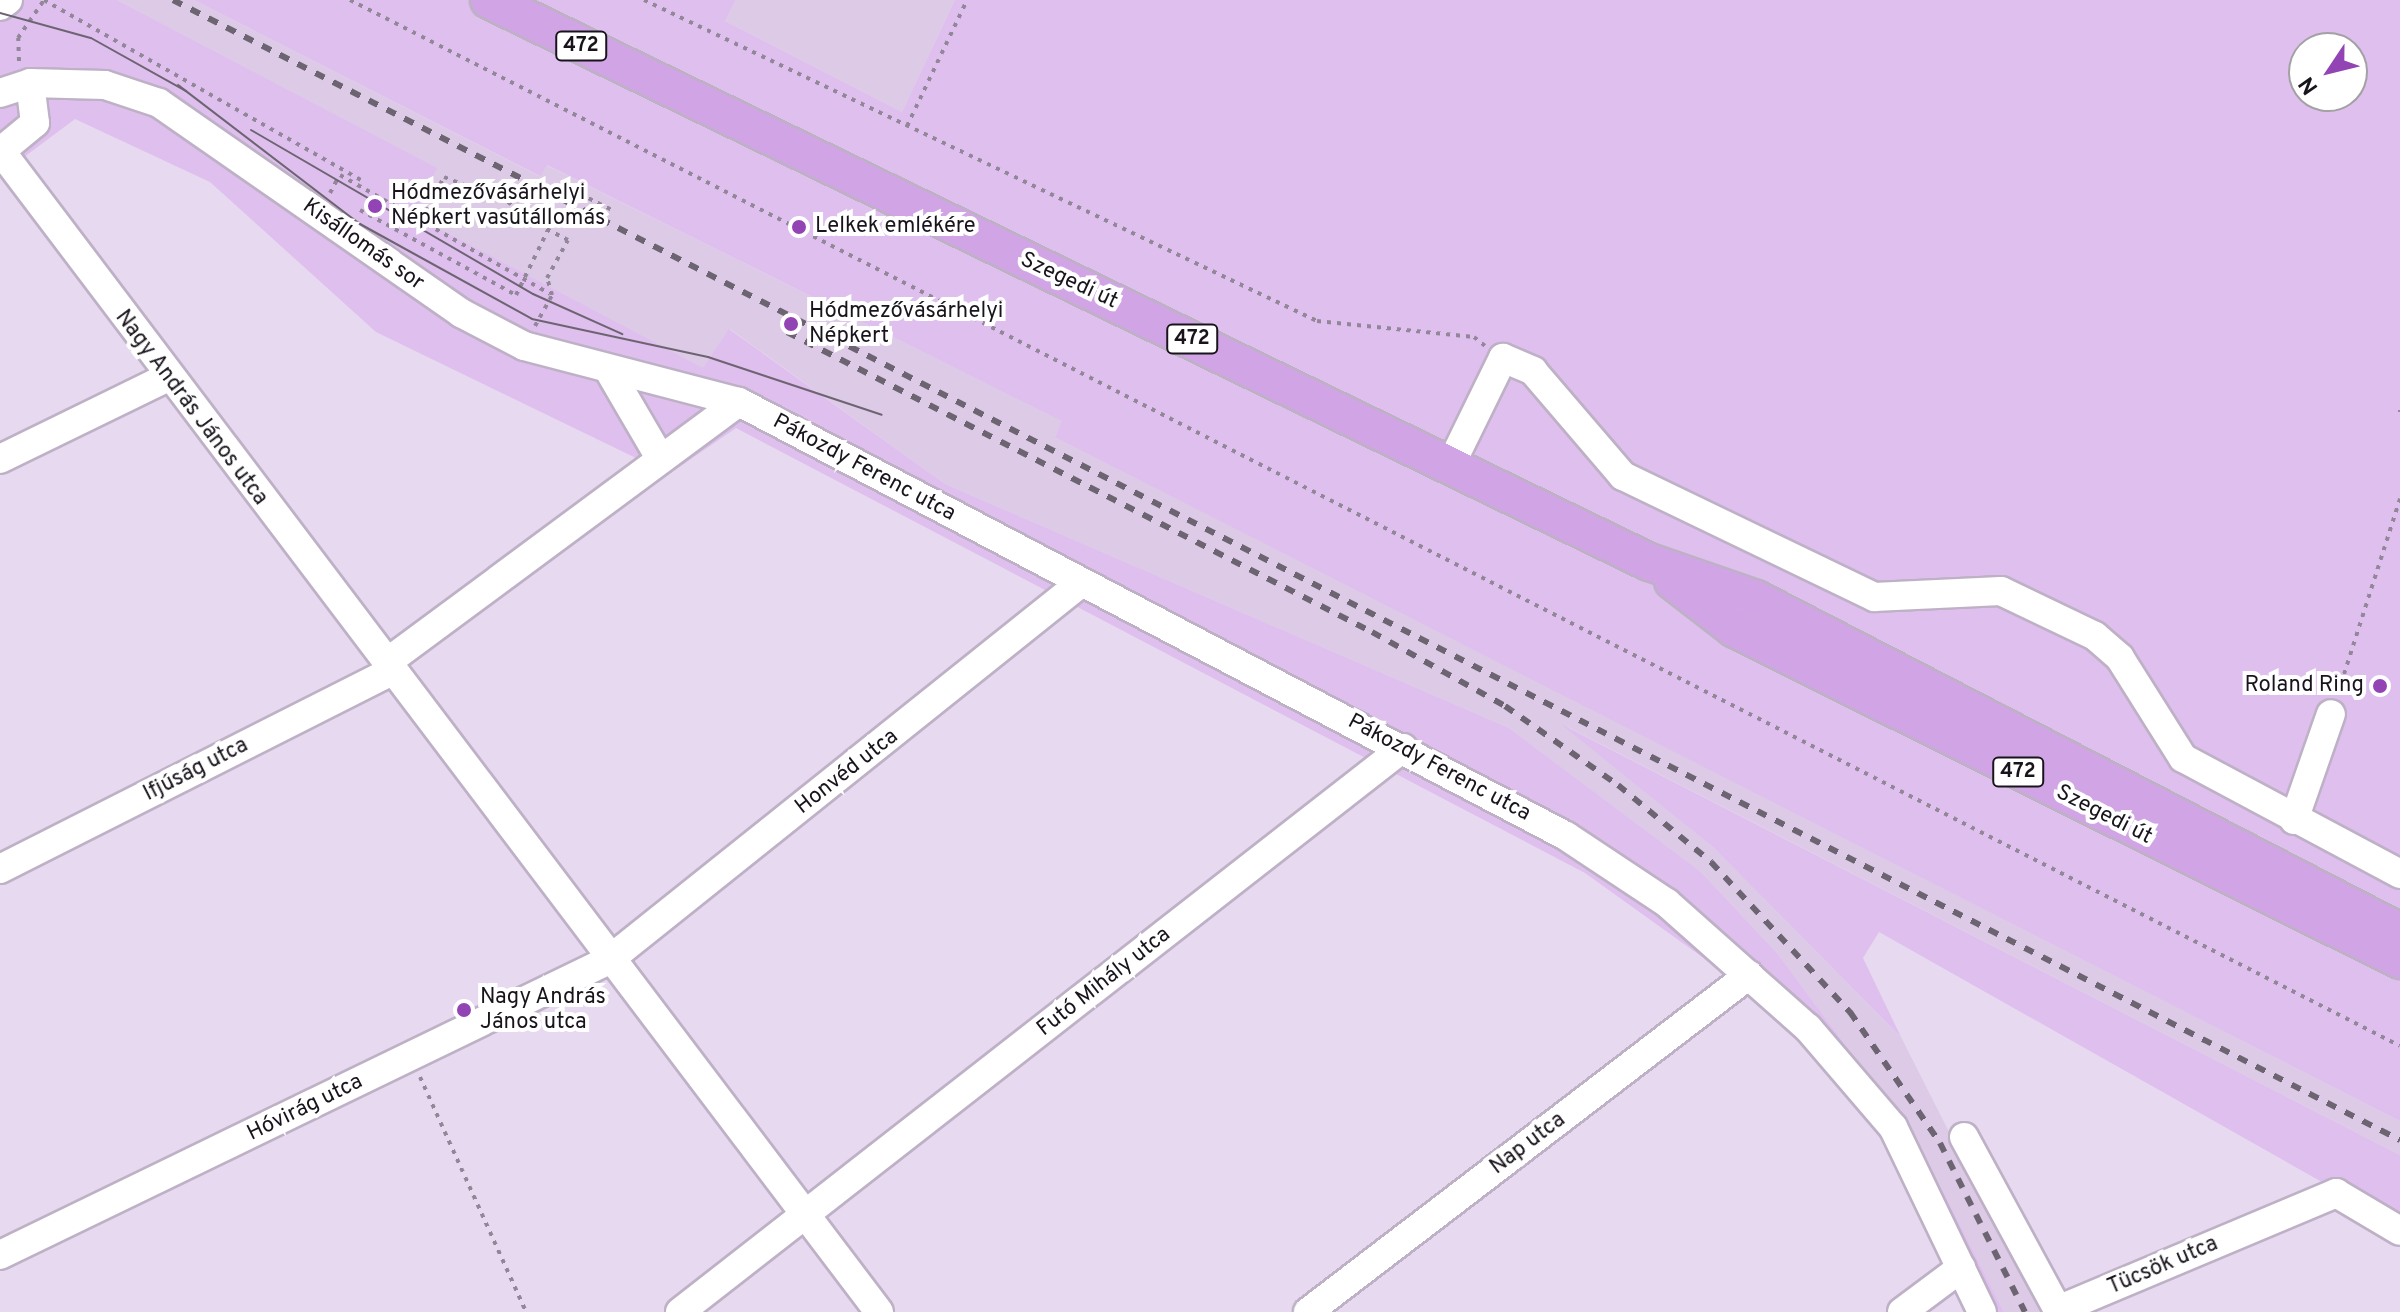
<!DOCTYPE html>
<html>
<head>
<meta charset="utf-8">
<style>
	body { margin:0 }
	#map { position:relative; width:2400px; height:1312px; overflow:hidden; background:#e7d9ef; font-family:Overpass,sans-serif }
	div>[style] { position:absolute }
	.built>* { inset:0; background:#ddcae6 }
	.green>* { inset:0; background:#debfee }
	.path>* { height:4px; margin-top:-2px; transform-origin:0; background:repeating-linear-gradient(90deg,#928798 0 4px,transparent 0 10px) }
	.roads { filter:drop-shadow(2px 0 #beb1c6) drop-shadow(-2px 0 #beb1c6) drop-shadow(0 2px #beb1c6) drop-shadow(0 -2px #beb1c6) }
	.minor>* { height:28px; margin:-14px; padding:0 14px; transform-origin:14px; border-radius:14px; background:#fff }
	.major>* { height:36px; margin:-18px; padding:0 18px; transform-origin:18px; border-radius:18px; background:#d1a5e5 }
	.tram>* { height:2px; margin:-1px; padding:0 1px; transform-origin:1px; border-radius:1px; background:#6d6472 }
	.rail>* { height:6px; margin-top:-3px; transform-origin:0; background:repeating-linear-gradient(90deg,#6d6472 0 10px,transparent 0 20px) }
	.dots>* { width:22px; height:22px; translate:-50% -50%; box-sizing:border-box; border:4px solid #fff; border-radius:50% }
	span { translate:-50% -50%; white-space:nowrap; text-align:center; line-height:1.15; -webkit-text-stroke:8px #fff; paint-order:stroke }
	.shield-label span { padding:2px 6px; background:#fff; border:2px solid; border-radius:6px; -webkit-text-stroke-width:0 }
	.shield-label { font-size:20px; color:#19141c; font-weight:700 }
	.poi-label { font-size:22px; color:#19141c }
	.left { translate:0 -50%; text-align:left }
	.right { translate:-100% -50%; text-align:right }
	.street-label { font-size:22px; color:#19141c }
	.north { position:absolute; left:2288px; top:32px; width:80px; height:80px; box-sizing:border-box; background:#fff; border:2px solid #a3a1a4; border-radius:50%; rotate:235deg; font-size:22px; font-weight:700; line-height:32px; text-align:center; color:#19141c }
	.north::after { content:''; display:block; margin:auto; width:28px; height:36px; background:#9244b5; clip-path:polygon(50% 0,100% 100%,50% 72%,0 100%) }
</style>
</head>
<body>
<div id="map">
	<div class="built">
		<div style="clip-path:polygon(117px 0,194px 0,539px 176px,546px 165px,1063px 421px,1055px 436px,2400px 1121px,2400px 1155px,1566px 726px,1713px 847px,1901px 1037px,2040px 1312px,2004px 1312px,1919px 1144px,1777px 953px,1700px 871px,1509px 728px,945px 484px,730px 329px,704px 369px,412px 215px,436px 168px)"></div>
		<div style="clip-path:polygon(736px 0,955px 0,902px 112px,725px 21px)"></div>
	</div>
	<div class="green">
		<div style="clip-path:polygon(0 0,117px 0,437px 168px,413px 215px,703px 368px,729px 329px,945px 484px,1509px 728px,1700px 871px,1777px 953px,1919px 1144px,2004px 1312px,1969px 1312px,1882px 1131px,1758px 997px,1585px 873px,736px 428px,669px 474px,376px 332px,210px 182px,75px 119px,0 175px)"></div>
		<div style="clip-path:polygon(evenodd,194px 0,736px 0,725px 21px,902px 112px,955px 0,2400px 0,2400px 1121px,1055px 437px,1062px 421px,547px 165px,540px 176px,194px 0,2304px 48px,2352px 48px,2352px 96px,2304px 96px,2304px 48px)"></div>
		<div style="clip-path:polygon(1561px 724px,2400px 1155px,2400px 1226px,1879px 932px,1863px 958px,1901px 1037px,1713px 847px)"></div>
	</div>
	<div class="path">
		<div style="left:44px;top:0;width:365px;rotate:29.6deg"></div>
		<div style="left:350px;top:0;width:2301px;rotate:27.03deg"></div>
		<div style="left:644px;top:0;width:746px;rotate:25.5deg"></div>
		<div style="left:1317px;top:321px;width:158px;rotate:5.8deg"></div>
		<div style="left:1474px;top:337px;width:14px;rotate:39deg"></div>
		<div style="left:19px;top:61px;width:23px;rotate:-92deg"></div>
		<div style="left:18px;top:38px;width:46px;rotate:-55.6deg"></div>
		<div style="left:907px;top:126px;width:140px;rotate:-64.5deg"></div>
		<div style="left:340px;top:175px;width:241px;rotate:29.5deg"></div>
		<div style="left:330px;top:193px;width:19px;rotate:-62deg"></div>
		<div style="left:360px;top:210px;width:178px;rotate:28.6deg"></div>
		<div style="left:516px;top:295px;width:72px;rotate:-63.8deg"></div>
		<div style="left:422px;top:220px;width:48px;rotate:-62.9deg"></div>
		<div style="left:444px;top:177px;width:69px;rotate:21.3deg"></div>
		<div style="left:508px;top:202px;width:41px;rotate:36deg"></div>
		<div style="left:535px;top:326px;width:35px;rotate:-61deg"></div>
		<div style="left:552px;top:295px;width:18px;rotate:-106deg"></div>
		<div style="left:547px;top:278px;width:43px;rotate:-61.1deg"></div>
		<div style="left:568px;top:240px;width:30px;rotate:-153deg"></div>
		<div style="left:541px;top:226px;width:46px;rotate:-62.9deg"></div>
		<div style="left:562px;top:185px;width:56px;rotate:26.6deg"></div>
		<div style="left:2400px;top:410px;width:2px;rotate:90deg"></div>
		<div style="left:2338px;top:693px;width:204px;rotate:-72.3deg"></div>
		<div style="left:420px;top:1077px;width:258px;rotate:65.7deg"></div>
	</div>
	<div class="roads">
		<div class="minor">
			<div style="left:0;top:6px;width:10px;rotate:-37deg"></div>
			<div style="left:0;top:93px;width:32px;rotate:-18deg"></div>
			<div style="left:30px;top:83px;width:75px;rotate:1.5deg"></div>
			<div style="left:105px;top:85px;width:57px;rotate:18.4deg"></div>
			<div style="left:159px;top:103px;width:368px;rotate:34.8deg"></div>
			<div style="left:461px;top:313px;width:71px;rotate:27.6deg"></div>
			<div style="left:524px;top:346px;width:222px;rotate:14.6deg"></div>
			<div style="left:739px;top:402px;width:934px;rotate:27.69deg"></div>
			<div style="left:1566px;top:836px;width:121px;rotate:33.6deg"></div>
			<div style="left:1667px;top:903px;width:188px;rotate:41.6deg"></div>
			<div style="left:1808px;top:1028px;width:130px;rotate:49.4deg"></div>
			<div style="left:1893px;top:1127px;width:205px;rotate:64.3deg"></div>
			<div style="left:0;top:150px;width:1457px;rotate:52.89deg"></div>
			<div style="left:1px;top:151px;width:44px;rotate:-39.5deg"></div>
			<div style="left:35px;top:123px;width:40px;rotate:-97.1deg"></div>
			<div style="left:611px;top:374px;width:97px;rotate:59.7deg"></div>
			<div style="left:0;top:459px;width:185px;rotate:-26deg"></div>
			<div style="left:1452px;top:462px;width:116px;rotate:-63.9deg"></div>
			<div style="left:1503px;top:358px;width:33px;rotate:23deg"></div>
			<div style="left:1533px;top:371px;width:138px;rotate:49.4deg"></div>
			<div style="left:1623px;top:476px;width:279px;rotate:25.7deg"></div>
			<div style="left:1874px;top:597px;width:127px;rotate:-2.7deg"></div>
			<div style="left:2001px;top:591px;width:104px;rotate:25.6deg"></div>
			<div style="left:2095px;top:636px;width:33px;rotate:41deg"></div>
			<div style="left:2120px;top:658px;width:118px;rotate:57.8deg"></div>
			<div style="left:2183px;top:758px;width:246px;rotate:28.1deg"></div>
			<div style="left:386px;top:663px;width:439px;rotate:-36.5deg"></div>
			<div style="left:2294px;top:820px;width:112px;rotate:-70.8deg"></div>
			<div style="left:0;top:869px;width:439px;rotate:-26.8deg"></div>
			<div style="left:1964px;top:1137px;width:197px;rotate:61.5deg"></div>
			<div style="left:2058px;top:1310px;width:302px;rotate:-22.8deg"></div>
			<div style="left:2336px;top:1193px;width:74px;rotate:30.7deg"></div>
			<div style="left:0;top:1255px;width:677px;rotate:-25.85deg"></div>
			<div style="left:609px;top:960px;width:605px;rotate:-38.63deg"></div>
			<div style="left:680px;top:1312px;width:917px;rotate:-37.96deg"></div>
			<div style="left:1308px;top:1312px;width:555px;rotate:-37.39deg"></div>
			<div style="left:1902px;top:1312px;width:74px;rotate:-36.7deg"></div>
		</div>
		<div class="major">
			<div style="left:489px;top:0;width:1289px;rotate:25.85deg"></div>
			<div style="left:1649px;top:562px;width:113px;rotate:19.1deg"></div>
			<div style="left:1756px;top:599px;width:725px;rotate:27.34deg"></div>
			<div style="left:1673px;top:581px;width:78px;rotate:37.7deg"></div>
			<div style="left:1735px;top:629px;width:743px;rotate:26.46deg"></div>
		</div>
	</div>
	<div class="tram">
		<div style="left:0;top:13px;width:94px;rotate:15.4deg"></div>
		<div style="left:91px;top:38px;width:109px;rotate:29.2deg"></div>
		<div style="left:178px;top:85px;width:229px;rotate:37.4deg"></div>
		<div style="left:360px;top:224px;width:196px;rotate:28.9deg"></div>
		<div style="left:532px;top:319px;width:180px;rotate:12.2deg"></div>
		<div style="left:708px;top:357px;width:183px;rotate:18.4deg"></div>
		<div style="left:251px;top:130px;width:326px;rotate:30.2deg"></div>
		<div style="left:533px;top:294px;width:98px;rotate:24.2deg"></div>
	</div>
	<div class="rail">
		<div style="left:173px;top:0;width:2502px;rotate:27.11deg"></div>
		<div style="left:787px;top:332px;width:657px;rotate:27.15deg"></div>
		<div style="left:1372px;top:632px;width:152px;rotate:29.1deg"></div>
		<div style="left:1505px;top:706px;width:138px;rotate:35deg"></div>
		<div style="left:1618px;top:785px;width:121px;rotate:39.6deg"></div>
		<div style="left:1711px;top:862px;width:205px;rotate:47.2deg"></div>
		<div style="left:1850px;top:1012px;width:159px;rotate:55.5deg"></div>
		<div style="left:1940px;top:1143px;width:189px;rotate:63.3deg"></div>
	</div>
	<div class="dots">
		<div style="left:375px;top:206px;background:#9244b5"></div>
		<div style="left:799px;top:227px;background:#9244b5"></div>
		<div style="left:791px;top:324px;background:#9244b5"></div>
		<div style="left:2380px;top:686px;background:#9244b5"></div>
		<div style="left:464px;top:1010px;background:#9244b5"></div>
	</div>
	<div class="shield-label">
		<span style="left:581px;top:46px">472</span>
		<span style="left:1192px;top:339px">472</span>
		<span style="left:2018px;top:772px">472</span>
	</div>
	<div class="poi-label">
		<span class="left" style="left:391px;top:206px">Hódmezővásárhelyi<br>Népkert vasútállomás</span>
		<span class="left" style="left:815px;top:227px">Lelkek emlékére</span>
		<span class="left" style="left:809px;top:324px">Hódmezővásárhelyi<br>Népkert</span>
		<span class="right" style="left:2364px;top:686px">Roland Ring</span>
		<span class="left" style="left:480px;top:1010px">Nagy András<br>János utca</span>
	</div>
	<div class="street-label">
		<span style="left:363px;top:245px;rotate:35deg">Kisállomás sor</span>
		<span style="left:1069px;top:281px;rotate:25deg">Szegedi út</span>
		<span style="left:191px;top:408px;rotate:53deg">Nagy András János utca</span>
		<span style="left:864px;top:468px;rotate:28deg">Pákozdy Ferenc utca</span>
		<span style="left:1439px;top:768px;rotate:28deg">Pákozdy Ferenc utca</span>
		<span style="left:196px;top:770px;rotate:-27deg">Ifjúság utca</span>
		<span style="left:847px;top:772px;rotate:-38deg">Honvéd utca</span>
		<span style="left:2104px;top:815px;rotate:27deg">Szegedi út</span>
		<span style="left:1104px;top:982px;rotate:-38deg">Futó Mihály utca</span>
		<span style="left:305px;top:1108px;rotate:-26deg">Hóvirág utca</span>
		<span style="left:1528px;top:1144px;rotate:-37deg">Nap utca</span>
		<span style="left:2163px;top:1266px;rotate:-23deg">Tücsök utca</span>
	</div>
	<div class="north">N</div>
</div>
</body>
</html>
